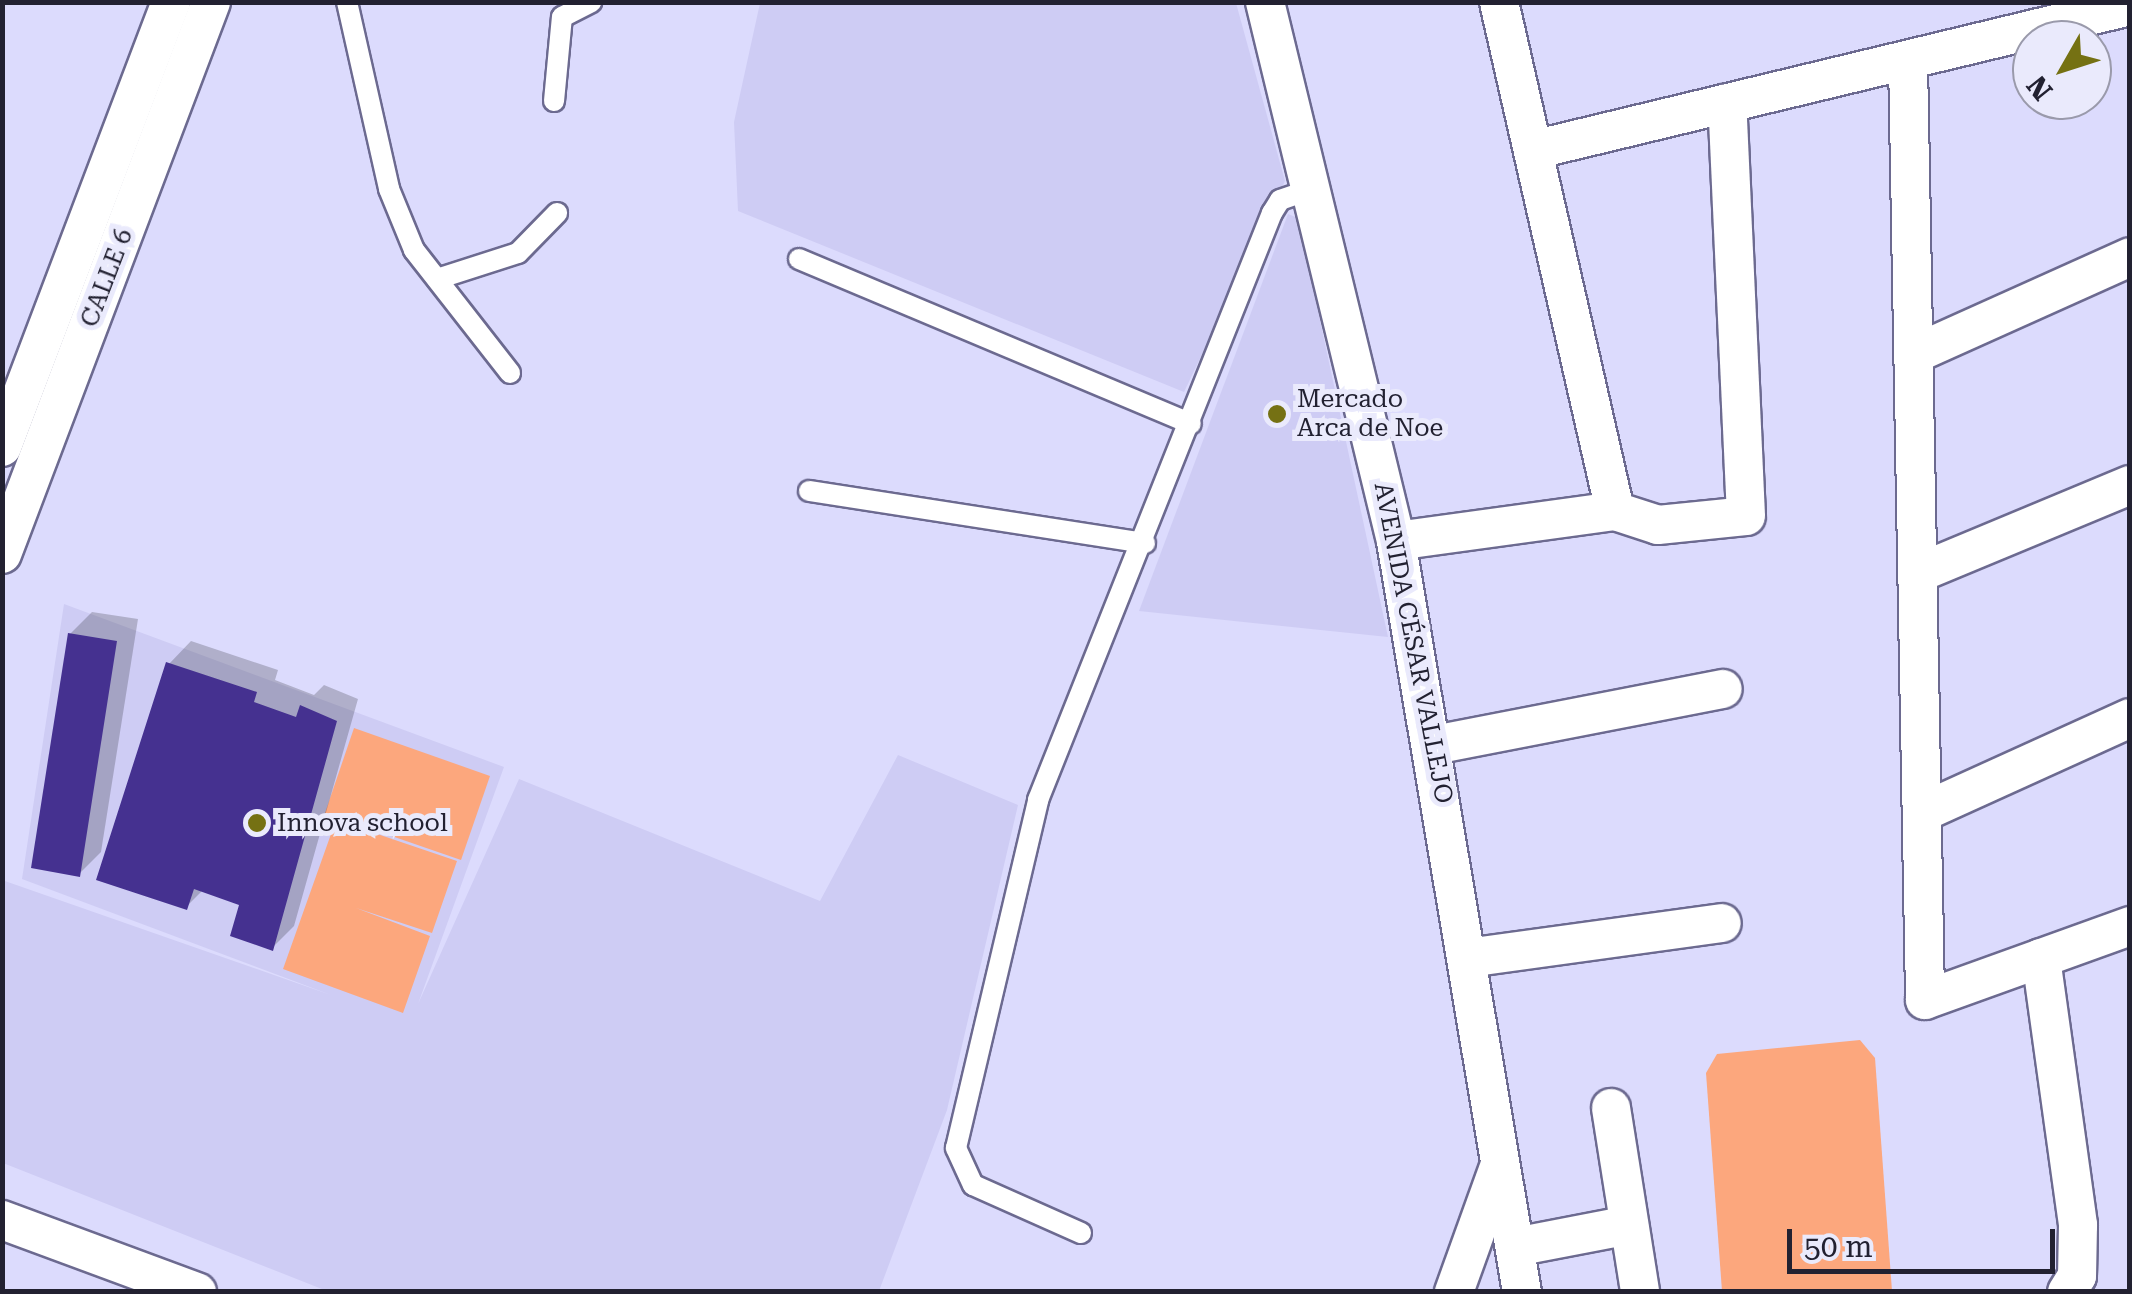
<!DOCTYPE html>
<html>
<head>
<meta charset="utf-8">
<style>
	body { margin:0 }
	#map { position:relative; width:2132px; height:1294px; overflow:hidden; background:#dcdbfd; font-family:"Roboto Serif",serif }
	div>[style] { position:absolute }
	.built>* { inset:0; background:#ceccf4 }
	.green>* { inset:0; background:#fca77d }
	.shadow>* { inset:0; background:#0003 }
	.building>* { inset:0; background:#453190 }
	.roads { filter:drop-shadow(2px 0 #6c6a90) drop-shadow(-2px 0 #6c6a90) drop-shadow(0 2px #6c6a90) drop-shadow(0 -2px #6c6a90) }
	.lane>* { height:20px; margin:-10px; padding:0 10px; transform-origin:10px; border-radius:10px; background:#fff }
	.street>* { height:38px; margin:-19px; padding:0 19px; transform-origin:19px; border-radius:19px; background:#fff }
	.dots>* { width:28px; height:28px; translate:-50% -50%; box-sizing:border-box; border:5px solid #eaeafc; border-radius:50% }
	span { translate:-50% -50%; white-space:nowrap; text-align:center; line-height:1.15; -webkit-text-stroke:10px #eaeafc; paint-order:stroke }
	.street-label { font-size:25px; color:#222131 }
	.poi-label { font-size:25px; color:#222131 }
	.left { translate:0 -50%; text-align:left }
	.frame { position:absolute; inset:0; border:5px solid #222131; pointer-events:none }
	.north { position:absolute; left:2012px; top:20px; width:100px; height:100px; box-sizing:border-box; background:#eaeafc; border:2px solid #9a9aab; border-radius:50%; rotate:231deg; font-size:28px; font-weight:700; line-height:40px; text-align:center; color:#222131 }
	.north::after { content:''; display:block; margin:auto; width:35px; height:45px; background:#757113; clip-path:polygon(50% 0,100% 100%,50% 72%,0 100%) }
	.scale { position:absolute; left:1787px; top:1229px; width:268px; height:45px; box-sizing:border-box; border:5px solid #222131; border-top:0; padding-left:12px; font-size:30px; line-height:35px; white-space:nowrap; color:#222131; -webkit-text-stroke:8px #eaeafc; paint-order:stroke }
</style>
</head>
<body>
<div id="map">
	<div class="built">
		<div style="clip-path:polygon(760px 3px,1236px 3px,1285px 181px,1184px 392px,738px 211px,734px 122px)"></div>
		<div style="clip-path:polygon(1288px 214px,1298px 218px,1388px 637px,1139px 611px)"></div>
		<div style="clip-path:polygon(64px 604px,504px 767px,418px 1004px,519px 779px,820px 901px,898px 755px,1018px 805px,947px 1110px,879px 1291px,327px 1291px,3px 1163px,2px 880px,331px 995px,22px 879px)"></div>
	</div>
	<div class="green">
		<div style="clip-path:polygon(354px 728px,490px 776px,461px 860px,325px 813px)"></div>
		<div style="clip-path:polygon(336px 820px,457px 861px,432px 933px,356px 908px,430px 936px,403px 1013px,283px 969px)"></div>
		<div style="clip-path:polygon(1860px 1040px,1875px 1058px,1892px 1291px,1722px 1291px,1706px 1073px,1717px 1054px)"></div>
	</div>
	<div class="shadow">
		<div style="clip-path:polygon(92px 612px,138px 619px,101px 852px,79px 874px,70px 634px)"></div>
		<div style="clip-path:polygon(191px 641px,278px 670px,275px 680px,314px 695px,324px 685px,358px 699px,294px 926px,272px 948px,242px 903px,203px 890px,186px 907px,169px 664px)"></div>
	</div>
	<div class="building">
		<div style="clip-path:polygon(68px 633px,117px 641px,80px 877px,31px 868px)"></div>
		<div style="clip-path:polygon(166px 662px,257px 692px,254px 702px,296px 717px,300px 705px,337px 721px,273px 951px,230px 936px,239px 905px,194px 889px,187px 910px,96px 880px)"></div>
	</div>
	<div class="roads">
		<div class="lane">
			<div style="left:347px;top:2px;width:192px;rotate:77.3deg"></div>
			<div style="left:389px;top:189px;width:66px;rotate:67.7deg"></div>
			<div style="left:414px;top:250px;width:156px;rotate:52deg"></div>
			<div style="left:554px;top:101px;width:84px;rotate:-84.6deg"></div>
			<div style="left:562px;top:17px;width:33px;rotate:-27deg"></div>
			<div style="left:799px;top:259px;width:425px;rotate:22.8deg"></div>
			<div style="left:437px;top:279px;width:85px;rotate:-17.8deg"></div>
			<div style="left:518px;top:253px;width:56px;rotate:-45.7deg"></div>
			<div style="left:809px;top:491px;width:340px;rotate:8.8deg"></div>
			<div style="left:1081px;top:1233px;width:118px;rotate:-156deg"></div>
			<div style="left:973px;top:1185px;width:41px;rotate:-114.7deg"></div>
			<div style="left:956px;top:1148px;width:358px;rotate:-76.7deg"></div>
			<div style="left:1038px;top:800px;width:632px;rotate:-68.27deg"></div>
			<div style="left:1272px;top:213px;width:15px;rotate:-58deg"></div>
			<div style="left:1280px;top:200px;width:31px;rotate:-19deg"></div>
		</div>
		<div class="street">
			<div style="left:1265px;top:2px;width:555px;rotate:76.34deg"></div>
			<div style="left:1396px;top:541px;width:761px;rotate:80.48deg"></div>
			<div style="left:1499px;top:2px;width:522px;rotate:77.16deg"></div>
			<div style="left:1908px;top:60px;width:940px;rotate:88.96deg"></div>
			<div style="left:1925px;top:1000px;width:218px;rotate:-19.8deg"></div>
			<div style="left:1533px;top:150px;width:614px;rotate:-13.56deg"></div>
			<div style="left:1919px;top:352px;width:231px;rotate:-24.2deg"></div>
			<div style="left:2px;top:447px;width:476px;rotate:-69.2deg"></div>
			<div style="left:1396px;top:541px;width:221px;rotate:-7.8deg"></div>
			<div style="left:1615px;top:511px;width:45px;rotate:18deg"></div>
			<div style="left:1658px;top:525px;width:88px;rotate:-5.8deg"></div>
			<div style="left:1746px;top:516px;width:413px;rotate:-92.6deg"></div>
			<div style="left:2px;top:554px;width:590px;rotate:-69.26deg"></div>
			<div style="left:1921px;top:572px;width:226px;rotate:-22.6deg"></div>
			<div style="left:1434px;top:745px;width:294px;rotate:-11deg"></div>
			<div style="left:1923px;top:812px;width:227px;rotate:-24.4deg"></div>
			<div style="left:1467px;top:958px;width:257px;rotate:-7.8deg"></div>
			<div style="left:2041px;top:958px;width:270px;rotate:82.1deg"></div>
			<div style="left:2078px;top:1225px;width:51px;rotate:91.1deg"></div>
			<div style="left:2077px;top:1276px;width:19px;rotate:122deg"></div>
			<div style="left:1611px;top:1108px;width:186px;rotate:81deg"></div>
			<div style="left:2px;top:1220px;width:208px;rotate:20.3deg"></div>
			<div style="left:1515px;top:1247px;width:116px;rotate:-10.9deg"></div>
			<div style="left:1454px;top:1292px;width:133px;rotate:-70.2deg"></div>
		</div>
	</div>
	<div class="dots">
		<div style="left:1277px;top:414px;background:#757113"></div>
		<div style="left:257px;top:823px;background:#757113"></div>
	</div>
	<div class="street-label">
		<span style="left:107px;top:278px;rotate:-69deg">CALLE 6</span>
		<span style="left:1413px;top:643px;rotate:79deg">AVENIDA CÉSAR VALLEJO</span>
	</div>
	<div class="poi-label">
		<span class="left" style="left:1297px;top:414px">Mercado<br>Arca de Noe</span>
		<span class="left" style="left:277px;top:823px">Innova school</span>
	</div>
	<div class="frame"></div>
	<div class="north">N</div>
	<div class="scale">50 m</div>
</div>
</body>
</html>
